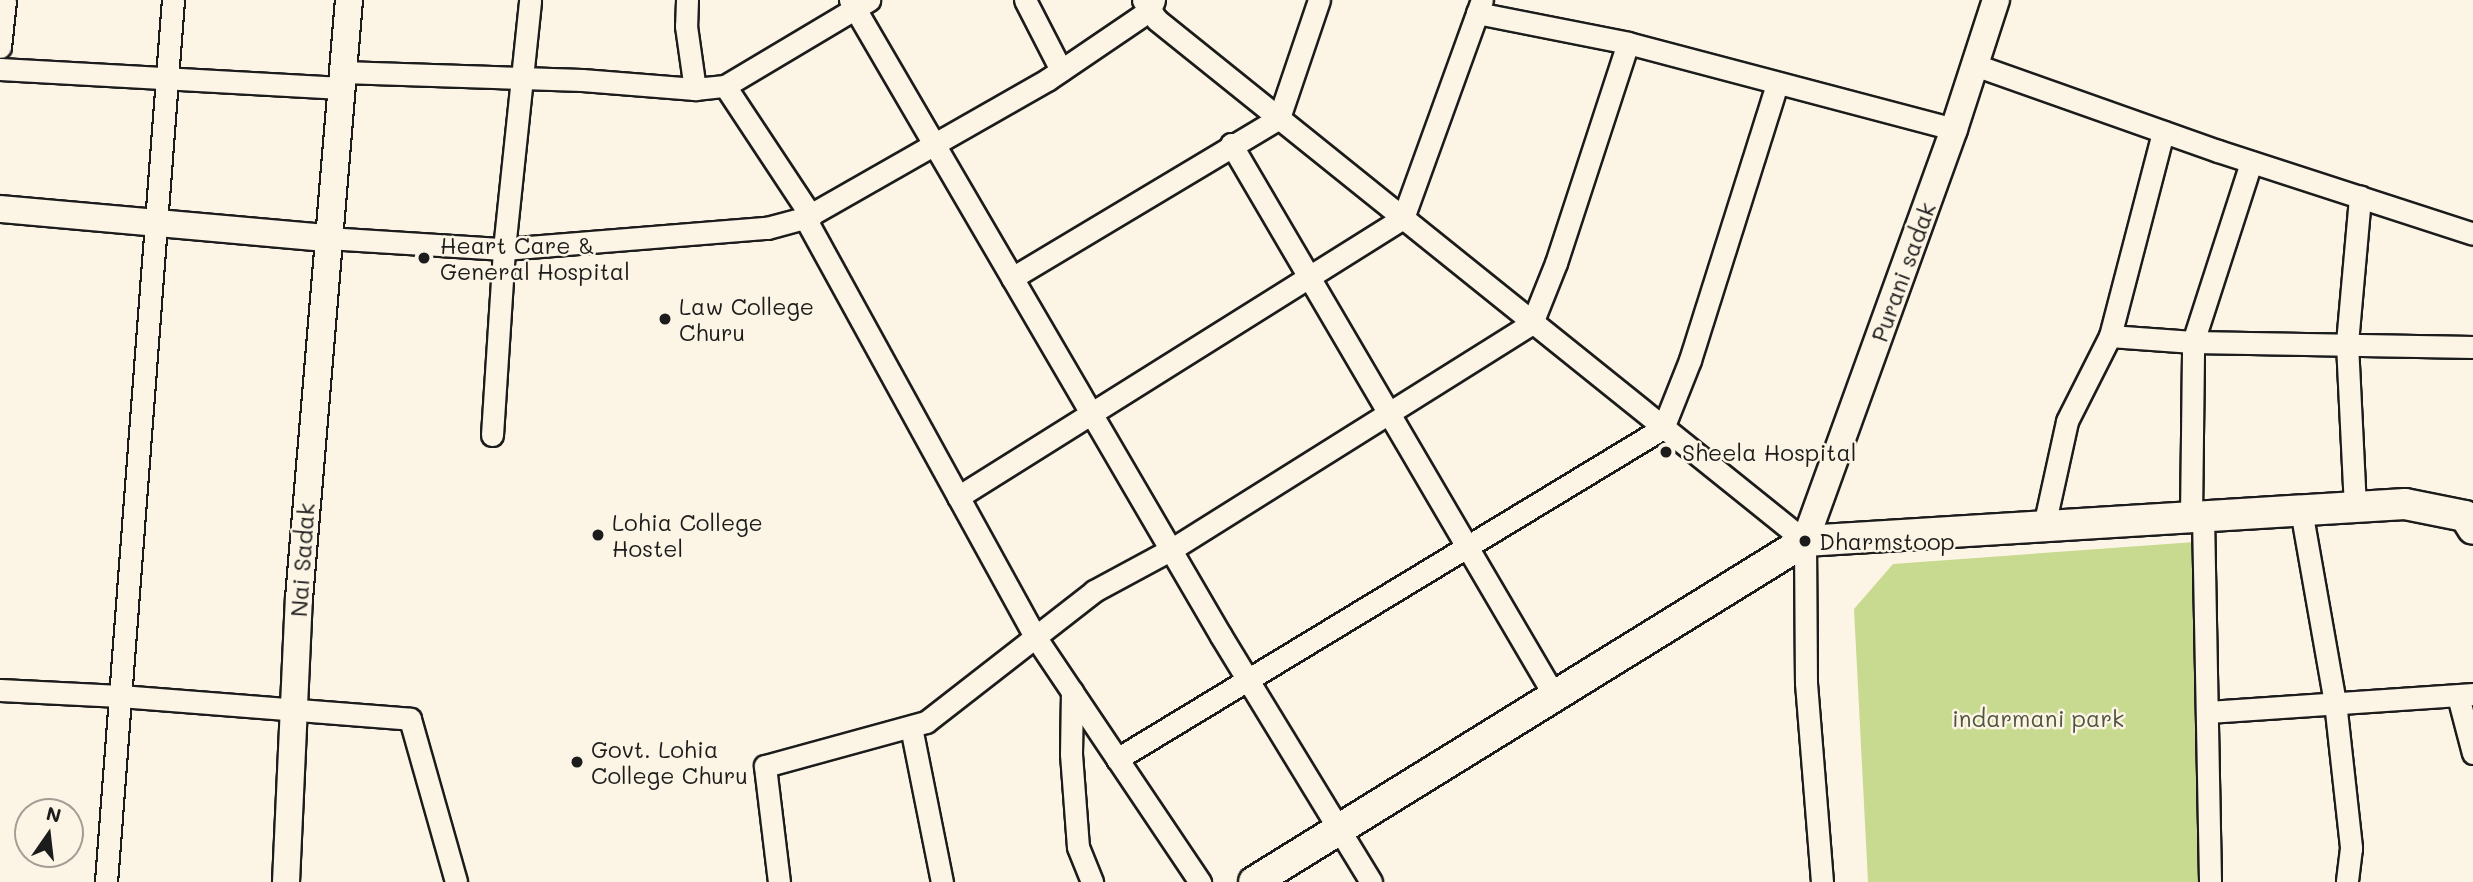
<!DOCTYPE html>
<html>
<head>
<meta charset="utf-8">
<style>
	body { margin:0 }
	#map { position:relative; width:2473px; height:882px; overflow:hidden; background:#fcf5e5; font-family:Mali,sans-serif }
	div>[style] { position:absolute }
	.green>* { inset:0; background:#c8da8f }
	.roads { filter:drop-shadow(2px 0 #1c1c1c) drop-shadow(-2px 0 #1c1c1c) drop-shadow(0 2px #1c1c1c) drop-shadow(0 -2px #1c1c1c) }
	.minor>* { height:21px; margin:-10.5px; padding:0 10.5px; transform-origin:10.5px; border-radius:10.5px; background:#fcf5e5 }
	.major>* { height:26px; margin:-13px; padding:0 13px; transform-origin:13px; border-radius:13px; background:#fcf5e5 }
	.highway>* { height:30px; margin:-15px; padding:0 15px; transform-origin:15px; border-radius:15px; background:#fcf5e5 }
	.dots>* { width:19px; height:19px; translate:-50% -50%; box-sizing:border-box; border:4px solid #fcf5e5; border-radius:50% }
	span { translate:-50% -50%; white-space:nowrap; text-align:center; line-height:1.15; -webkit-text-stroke:5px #fcf5e5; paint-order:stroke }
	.poi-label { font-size:23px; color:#1c1c1c }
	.left { translate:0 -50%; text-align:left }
	.street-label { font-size:23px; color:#1c1c1c }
	.park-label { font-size:23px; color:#50553e }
	.north { position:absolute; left:14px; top:798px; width:70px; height:70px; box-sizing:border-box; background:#fcf5e5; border:2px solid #a29e95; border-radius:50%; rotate:14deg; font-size:19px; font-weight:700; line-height:28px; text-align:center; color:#1c1c1c }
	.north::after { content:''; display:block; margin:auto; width:24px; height:32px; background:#1c1c1c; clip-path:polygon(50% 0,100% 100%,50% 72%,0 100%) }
</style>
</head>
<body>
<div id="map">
	<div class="green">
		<div style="clip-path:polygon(2195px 542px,2212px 882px,1868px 882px,1854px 609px,1893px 564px)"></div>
	</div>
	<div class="roads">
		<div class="minor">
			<div style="left:687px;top:0;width:26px;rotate:92deg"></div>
			<div style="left:686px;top:26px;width:64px;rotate:81.9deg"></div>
			<div style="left:850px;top:0;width:736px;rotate:59.74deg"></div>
			<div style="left:1221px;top:636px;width:288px;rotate:58.6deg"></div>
			<div style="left:1025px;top:0;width:79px;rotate:62.8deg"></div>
			<div style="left:1143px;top:0;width:24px;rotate:55deg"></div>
			<div style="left:1157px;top:20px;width:831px;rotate:38.8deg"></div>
			<div style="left:1805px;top:541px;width:142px;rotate:89.6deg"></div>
			<div style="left:1806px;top:683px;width:200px;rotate:85.4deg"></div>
			<div style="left:1477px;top:13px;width:154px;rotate:11.2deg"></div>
			<div style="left:1628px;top:43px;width:337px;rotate:14.8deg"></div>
			<div style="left:0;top:47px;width:47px;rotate:-83.9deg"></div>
			<div style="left:1975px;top:65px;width:258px;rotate:19.5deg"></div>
			<div style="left:2218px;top:151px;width:268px;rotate:18deg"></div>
			<div style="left:0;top:69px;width:342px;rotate:3.2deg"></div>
			<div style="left:342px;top:72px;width:240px;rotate:1.9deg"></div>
			<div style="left:582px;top:80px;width:113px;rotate:4.6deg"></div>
			<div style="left:695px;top:89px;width:30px;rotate:-6deg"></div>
			<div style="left:725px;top:86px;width:168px;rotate:-30.8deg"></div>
			<div style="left:725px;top:86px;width:156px;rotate:56.5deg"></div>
			<div style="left:1231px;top:144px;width:639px;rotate:59.62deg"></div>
			<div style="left:805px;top:218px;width:476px;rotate:61.2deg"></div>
			<div style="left:1034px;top:635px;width:298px;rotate:56.1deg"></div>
			<div style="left:327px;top:238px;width:177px;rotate:3.6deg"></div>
			<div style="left:504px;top:249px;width:264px;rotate:-4.6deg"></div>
			<div style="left:767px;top:228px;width:39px;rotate:-15deg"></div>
			<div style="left:805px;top:218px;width:279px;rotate:-29.7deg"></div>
			<div style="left:1047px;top:80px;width:125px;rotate:-34.2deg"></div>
			<div style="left:1150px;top:10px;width:11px;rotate:-68deg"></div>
			<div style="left:1012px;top:278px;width:311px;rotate:-30.9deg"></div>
			<div style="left:1279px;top:118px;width:125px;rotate:-71.3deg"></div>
			<div style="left:2110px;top:336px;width:83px;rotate:4.1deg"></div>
			<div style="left:2193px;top:342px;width:280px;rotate:1deg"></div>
			<div style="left:492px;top:435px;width:186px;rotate:-86.3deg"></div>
			<div style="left:504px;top:249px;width:250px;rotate:-84deg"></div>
			<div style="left:958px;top:497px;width:525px;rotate:-32.09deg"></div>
			<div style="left:1403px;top:218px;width:232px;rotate:-70.1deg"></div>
			<div style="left:2355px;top:507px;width:164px;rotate:-92.8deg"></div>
			<div style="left:2347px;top:343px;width:147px;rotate:-84.9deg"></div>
			<div style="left:2301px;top:510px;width:195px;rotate:80deg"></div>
			<div style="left:2335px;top:702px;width:147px;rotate:83.7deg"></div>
			<div style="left:2351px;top:848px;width:34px;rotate:97deg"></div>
			<div style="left:2203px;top:516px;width:366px;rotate:88.9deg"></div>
			<div style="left:2191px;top:517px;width:175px;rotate:-89.3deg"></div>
			<div style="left:2193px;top:342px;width:189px;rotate:-72.1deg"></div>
			<div style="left:2044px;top:526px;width:107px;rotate:-77.6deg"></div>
			<div style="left:2067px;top:421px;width:95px;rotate:-63.2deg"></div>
			<div style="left:2110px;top:336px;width:211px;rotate:-75.4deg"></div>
			<div style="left:0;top:690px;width:120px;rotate:2.9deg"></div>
			<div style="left:120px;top:696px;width:291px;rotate:4.5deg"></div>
			<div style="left:410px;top:719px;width:169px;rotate:74.2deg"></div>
			<div style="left:1072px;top:691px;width:63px;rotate:90.9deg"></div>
			<div style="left:1071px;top:754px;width:93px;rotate:85.7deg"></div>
			<div style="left:1078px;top:847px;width:38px;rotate:68deg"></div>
			<div style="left:2458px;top:696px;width:59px;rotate:75.3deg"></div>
			<div style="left:2208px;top:712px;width:266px;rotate:-3.9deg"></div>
			<div style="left:911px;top:727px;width:158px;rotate:78.7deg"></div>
			<div style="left:1117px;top:759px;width:638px;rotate:-31.23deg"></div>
			<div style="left:1663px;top:428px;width:73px;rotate:-68.3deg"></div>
			<div style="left:1690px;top:360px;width:289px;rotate:-72.5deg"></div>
			<div style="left:106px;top:882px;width:885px;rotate:-85.66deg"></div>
			<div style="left:779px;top:882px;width:117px;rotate:-96.9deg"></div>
			<div style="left:765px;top:766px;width:167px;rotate:-15.3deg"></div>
			<div style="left:926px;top:722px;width:213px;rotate:-37.9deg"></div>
			<div style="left:1094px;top:591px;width:89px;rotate:-28.3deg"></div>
			<div style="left:1172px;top:549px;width:425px;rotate:-32.1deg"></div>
			<div style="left:1532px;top:323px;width:65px;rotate:-68.2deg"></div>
			<div style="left:1556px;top:263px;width:231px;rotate:-71.9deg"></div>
		</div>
		<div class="major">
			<div style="left:0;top:209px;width:328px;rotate:5.1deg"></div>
			<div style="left:1805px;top:541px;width:438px;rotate:-70.1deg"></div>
			<div style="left:1954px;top:129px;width:136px;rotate:-72deg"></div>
			<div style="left:286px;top:882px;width:283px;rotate:-87.4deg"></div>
			<div style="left:299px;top:599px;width:601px;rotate:-85.23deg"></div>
		</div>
		<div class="highway">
			<div style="left:1254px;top:882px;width:648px;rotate:-31.75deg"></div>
			<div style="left:1805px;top:541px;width:601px;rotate:-3.53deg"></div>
			<div style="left:2405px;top:504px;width:61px;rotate:11.3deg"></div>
			<div style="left:2465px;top:516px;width:15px;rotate:58deg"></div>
		</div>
	</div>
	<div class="dots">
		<div style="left:424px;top:258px;background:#1c1c1c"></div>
		<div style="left:665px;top:319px;background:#1c1c1c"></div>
		<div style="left:1666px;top:452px;background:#1c1c1c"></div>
		<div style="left:598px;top:535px;background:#1c1c1c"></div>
		<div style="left:1805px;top:541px;background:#1c1c1c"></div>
		<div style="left:577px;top:762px;background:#1c1c1c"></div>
	</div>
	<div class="poi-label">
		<span class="left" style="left:440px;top:258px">Heart Care &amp;<br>General Hospital</span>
		<span class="left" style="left:679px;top:319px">Law College<br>Churu</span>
		<span class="left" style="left:1682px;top:452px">Sheela Hospital</span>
		<span class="left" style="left:612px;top:535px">Lohia College<br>Hostel</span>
		<span class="left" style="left:1819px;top:541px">Dharmstoop</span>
		<span class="left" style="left:591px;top:762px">Govt. Lohia<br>College Churu</span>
	</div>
	<div class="street-label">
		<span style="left:1903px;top:272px;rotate:-70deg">Purani sadak</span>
		<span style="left:302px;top:560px;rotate:-86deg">Nai Sadak</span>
	</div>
	<div class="park-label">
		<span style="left:2038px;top:718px">indarmani park</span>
	</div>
	<div class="north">N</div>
</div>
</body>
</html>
